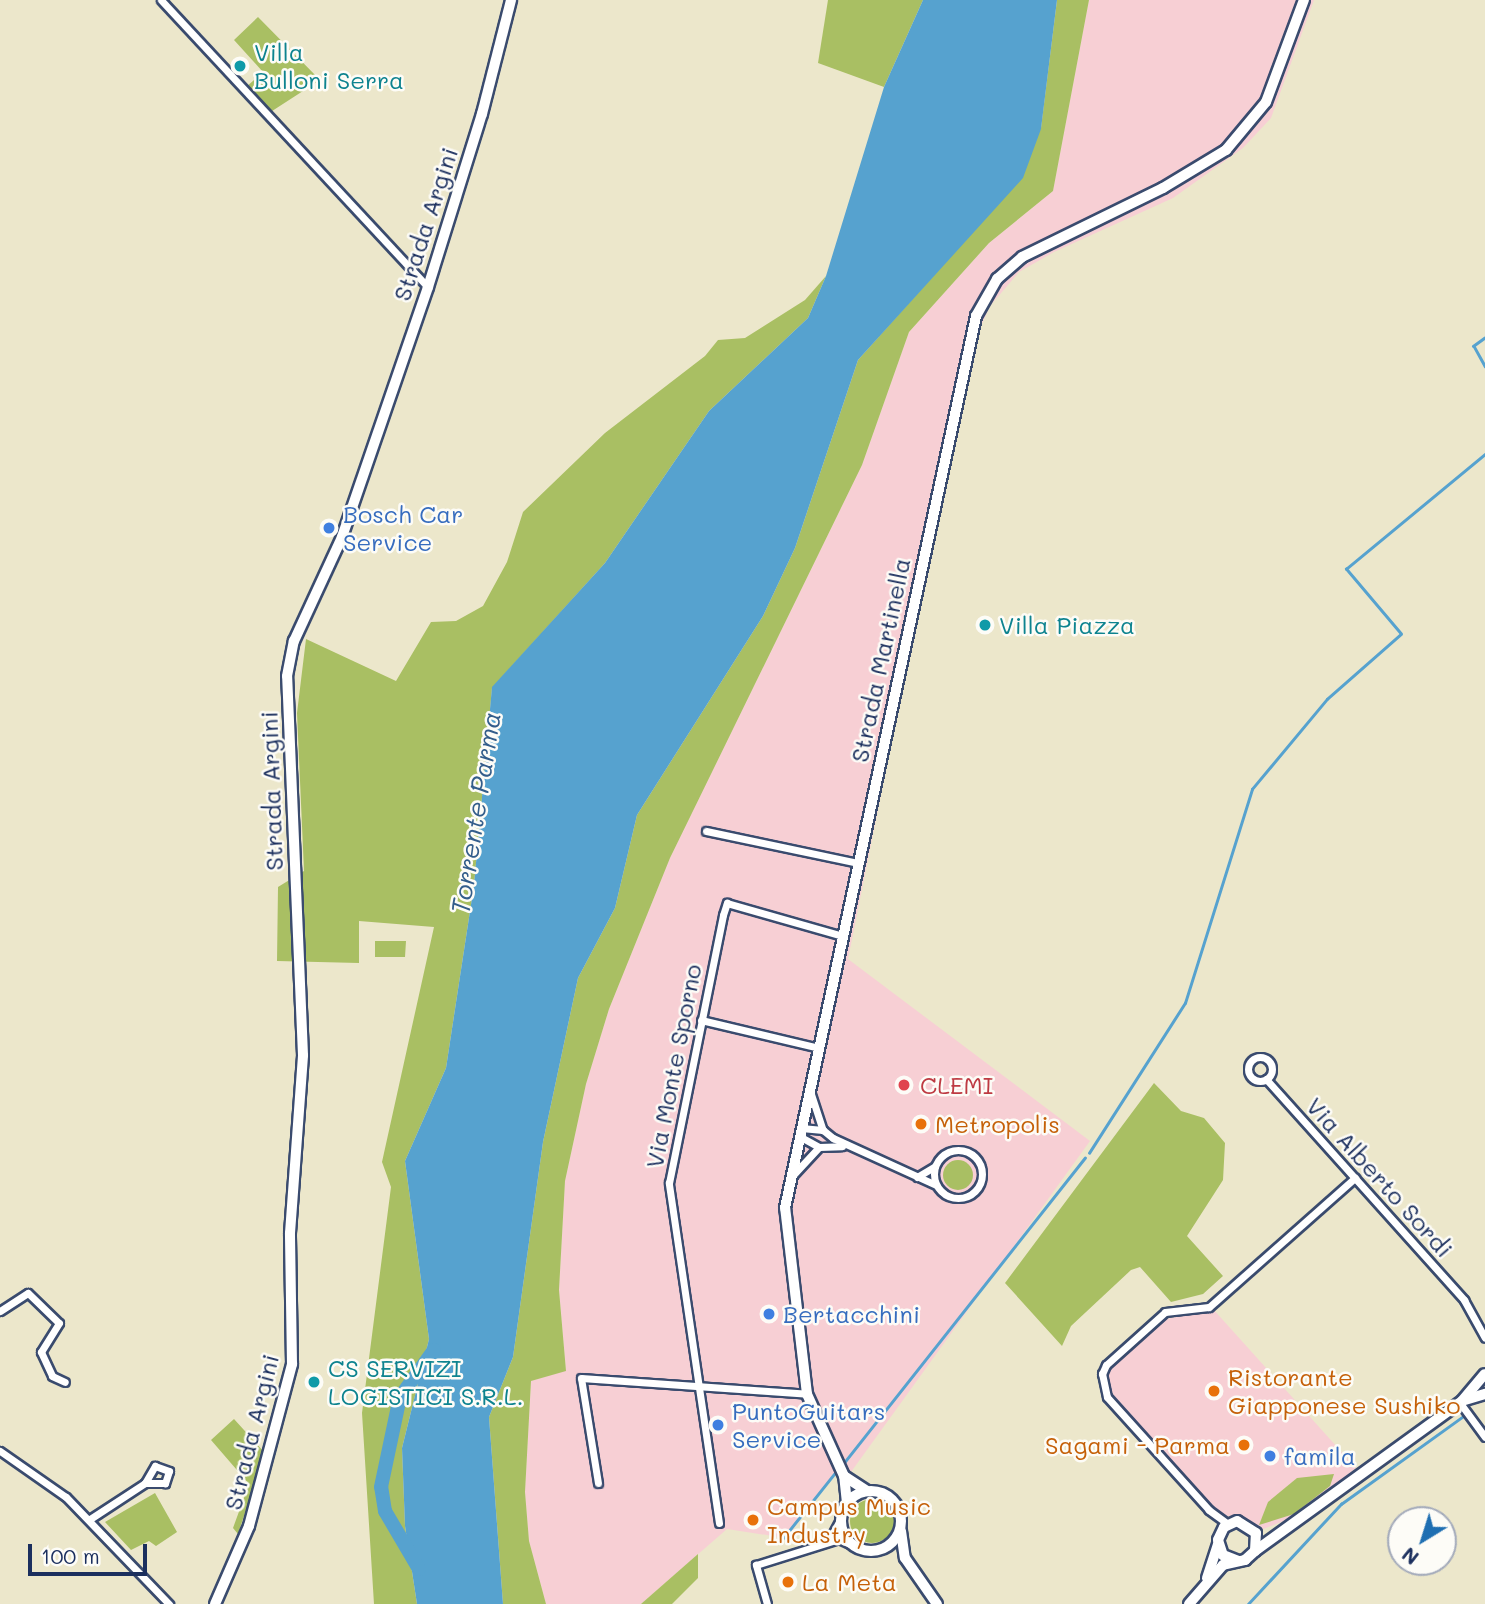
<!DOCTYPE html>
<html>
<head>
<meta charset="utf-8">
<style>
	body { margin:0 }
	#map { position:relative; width:1485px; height:1604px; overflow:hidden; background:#ece7cb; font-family:Mali,sans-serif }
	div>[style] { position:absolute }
	.built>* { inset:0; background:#f7cfd4 }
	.green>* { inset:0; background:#a9bf63 }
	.round { border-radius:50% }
	.water>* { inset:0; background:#56a2cf }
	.stream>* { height:2.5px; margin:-1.25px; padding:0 1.25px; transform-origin:1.25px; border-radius:1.25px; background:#56a2cf }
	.river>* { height:14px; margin:-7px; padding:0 7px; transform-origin:7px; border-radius:7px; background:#56a2cf }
	.roads { filter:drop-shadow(2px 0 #3a4b6e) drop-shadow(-2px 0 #3a4b6e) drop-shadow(0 2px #3a4b6e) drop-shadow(0 -2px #3a4b6e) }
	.street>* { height:7px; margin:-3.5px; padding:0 3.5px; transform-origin:3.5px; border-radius:3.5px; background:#fff }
	.street>.ring { margin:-3.5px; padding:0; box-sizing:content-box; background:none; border:7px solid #fff; border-radius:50% }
	.secondary>* { height:10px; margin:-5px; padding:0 5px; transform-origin:5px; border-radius:5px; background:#fff }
	.secondary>.ring { margin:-5px; padding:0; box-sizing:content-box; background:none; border:10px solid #fff; border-radius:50% }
	.primary>* { height:10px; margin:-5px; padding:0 5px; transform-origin:5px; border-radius:5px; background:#fff }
	.dots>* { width:19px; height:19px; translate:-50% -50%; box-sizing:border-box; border:4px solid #fdfcf7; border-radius:50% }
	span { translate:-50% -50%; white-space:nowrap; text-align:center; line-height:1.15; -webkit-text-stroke:5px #fdfcf7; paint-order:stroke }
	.culture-label { font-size:24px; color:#0d838f }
	.left { translate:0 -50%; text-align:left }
	.street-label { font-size:24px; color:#1b2f5e }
	.shop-label { font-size:24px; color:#366cbe }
	.health-label { font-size:24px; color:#be3a42 }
	.food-label { font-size:24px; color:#c56008 }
	.right { translate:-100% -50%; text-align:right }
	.water-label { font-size:26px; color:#335d8b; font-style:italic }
	.north { position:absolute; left:1387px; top:1506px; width:70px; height:70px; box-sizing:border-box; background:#fdfcf7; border:2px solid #a3aaba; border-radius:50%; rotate:218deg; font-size:19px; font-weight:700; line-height:28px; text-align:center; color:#1b2f5e }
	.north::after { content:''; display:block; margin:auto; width:24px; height:32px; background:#1f6fb2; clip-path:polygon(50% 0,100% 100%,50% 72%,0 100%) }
	.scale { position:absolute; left:28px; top:1544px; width:119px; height:32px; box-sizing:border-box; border:4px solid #1b2f5e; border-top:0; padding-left:9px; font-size:21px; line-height:24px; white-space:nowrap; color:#1b2f5e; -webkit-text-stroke:5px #fdfcf7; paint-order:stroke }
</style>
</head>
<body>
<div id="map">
	<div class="built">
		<div style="clip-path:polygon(1089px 0,1314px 0,1271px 118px,1243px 148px,1173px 198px,1054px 252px,1019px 272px,990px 306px,973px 344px,956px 421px,848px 959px,1090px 1141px,851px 1472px,843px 1465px,786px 1538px,727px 1529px,641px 1604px,546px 1604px,529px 1541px,525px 1492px,531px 1381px,566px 1370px,559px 1290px,565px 1181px,586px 1084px,609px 1009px,670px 858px,862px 465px,909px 332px,989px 243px,1053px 191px)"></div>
		<div style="clip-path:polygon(1213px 1309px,1356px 1468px,1296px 1516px,1261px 1530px,1246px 1518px,1219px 1515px,1112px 1394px,1106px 1380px,1111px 1365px,1162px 1320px)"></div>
	</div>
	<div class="green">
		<div style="clip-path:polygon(828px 0,923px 0,884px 87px,818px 63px)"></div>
		<div style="clip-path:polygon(1057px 0,1089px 0,1053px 191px,989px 243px,909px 332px,862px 465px,670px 858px,609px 1009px,586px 1084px,565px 1181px,559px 1290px,566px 1371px,531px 1381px,525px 1492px,529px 1541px,546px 1604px,503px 1604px,489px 1417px,513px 1357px,543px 1142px,578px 978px,615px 908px,637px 815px,763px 616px,795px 548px,858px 360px,970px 235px,1041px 128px)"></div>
		<div style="clip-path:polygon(258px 17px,320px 80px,269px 113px,245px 88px,263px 72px,234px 40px)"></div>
		<div style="clip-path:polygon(826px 276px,808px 318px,709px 411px,605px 563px,492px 688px,474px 885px,446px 1068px,405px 1161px,429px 1339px,402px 1448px,405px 1526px,417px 1604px,374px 1604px,362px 1413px,391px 1187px,382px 1162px,434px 927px,359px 921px,359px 963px,277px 961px,278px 887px,304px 871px,297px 713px,306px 639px,396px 681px,431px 622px,456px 621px,483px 606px,507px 562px,523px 512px,605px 433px,705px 356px,718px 340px,745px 338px,805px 300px)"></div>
		<div style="clip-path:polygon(375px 941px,406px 941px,405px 957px,375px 957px)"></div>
		<div style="clip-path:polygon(1154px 1083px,1181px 1111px,1204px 1118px,1225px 1143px,1223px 1180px,1187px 1236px,1223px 1276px,1203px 1294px,1171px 1302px,1140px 1267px,1131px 1270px,1071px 1326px,1062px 1346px,1005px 1283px)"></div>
		<div class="round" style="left:943px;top:1160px;width:30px;height:30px"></div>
		<div style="clip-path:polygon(234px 1419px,265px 1453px,238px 1534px,233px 1528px,249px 1484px,211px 1440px)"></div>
		<div style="clip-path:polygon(1334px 1474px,1330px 1486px,1294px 1514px,1259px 1525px,1268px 1502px,1297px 1478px)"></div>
		<div style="clip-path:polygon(155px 1493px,177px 1532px,156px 1546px,149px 1541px,131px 1550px,105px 1522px)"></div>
		<div class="round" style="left:850px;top:1499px;width:44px;height:44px"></div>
		<div style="clip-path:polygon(698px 1554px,698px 1578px,672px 1604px,641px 1604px)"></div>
	</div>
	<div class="water">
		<div style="clip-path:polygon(923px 0,1057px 0,1041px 129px,1023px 178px,858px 360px,795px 548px,763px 616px,637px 815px,615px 908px,578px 978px,543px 1142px,513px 1357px,489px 1417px,503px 1604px,417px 1604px,405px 1526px,402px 1448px,429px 1339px,405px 1161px,446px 1068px,474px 885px,492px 687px,605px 563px,709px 411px,808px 318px,826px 276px,884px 87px)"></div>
	</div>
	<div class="stream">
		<div style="left:1485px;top:338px;width:14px;rotate:144deg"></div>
		<div style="left:1474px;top:346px;width:23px;rotate:61deg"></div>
		<div style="left:1089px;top:1153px;width:178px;rotate:-57.4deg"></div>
		<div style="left:1185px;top:1003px;width:224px;rotate:-72.6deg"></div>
		<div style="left:1252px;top:789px;width:117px;rotate:-50.2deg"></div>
		<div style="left:1327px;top:699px;width:98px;rotate:-41.3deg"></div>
		<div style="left:1401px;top:634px;width:85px;rotate:-130.2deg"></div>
		<div style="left:1346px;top:569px;width:180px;rotate:-39.6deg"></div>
		<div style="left:843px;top:1464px;width:390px;rotate:-51.7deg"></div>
		<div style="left:780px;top:1542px;width:87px;rotate:-51.5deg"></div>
		<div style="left:1248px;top:1604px;width:137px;rotate:-47.1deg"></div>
		<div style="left:1341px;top:1504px;width:153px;rotate:-35.7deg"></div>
	</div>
	<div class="river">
		<div style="left:419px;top:1569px;width:67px;rotate:-120.4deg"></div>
		<div style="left:385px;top:1511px;width:24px;rotate:-99deg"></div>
		<div style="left:381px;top:1487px;width:92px;rotate:-78.1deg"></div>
		<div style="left:400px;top:1397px;width:58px;rotate:-54.1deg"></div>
	</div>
	<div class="roads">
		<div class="street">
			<div style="left:161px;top:0;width:392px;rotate:47.1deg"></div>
			<div style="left:706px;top:831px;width:155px;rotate:11.9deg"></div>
			<div style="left:701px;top:1020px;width:121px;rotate:13.3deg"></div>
			<div class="ring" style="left:1248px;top:1057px;width:17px;height:17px"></div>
			<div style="left:1266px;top:1079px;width:297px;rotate:48.1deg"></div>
			<div style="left:1464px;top:1300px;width:43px;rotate:61.1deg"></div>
			<div style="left:811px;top:1094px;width:38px;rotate:72deg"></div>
			<div style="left:823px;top:1130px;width:13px;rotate:39deg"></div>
			<div style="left:833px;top:1138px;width:113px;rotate:24.5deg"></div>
			<div style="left:801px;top:1128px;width:22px;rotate:5deg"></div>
			<div style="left:799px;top:1136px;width:23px;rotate:29deg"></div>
			<div class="ring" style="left:934px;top:1150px;width:41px;height:41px"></div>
			<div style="left:793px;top:1175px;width:38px;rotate:-47deg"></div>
			<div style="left:819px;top:1147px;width:23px;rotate:-2deg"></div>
			<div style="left:917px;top:1177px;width:21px;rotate:-31deg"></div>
			<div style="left:0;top:1311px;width:33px;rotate:-33deg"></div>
			<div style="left:28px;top:1293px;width:43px;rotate:44.1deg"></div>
			<div style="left:59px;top:1323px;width:34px;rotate:122deg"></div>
			<div style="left:41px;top:1352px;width:26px;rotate:65deg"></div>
			<div style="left:52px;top:1376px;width:14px;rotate:25deg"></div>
			<div style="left:1460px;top:1403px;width:42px;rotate:53.7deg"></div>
			<div style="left:0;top:1451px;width:80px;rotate:34.9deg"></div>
			<div style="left:66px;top:1497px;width:149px;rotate:46.1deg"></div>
			<div style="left:598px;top:1483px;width:106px;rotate:-99.2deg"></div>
			<div style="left:581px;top:1378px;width:227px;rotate:4deg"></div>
			<div style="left:90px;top:1519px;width:66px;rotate:-33.2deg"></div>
			<div style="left:145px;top:1483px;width:20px;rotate:-60deg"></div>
			<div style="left:155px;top:1466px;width:15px;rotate:20deg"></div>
			<div style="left:169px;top:1471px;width:13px;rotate:108deg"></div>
			<div style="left:165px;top:1483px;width:20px;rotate:180deg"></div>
			<div style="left:719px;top:1523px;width:344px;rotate:-98.4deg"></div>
			<div style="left:669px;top:1183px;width:273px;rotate:-78.6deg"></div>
			<div style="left:723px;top:915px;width:13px;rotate:-72deg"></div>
			<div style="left:727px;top:903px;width:121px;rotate:15.9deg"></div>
			<div style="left:1228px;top:1524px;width:24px;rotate:-144deg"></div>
			<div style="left:1209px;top:1510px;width:152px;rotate:-132.1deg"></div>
			<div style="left:1107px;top:1397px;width:24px;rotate:-102deg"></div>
			<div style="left:1102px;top:1374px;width:10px;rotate:-66deg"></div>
			<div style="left:1106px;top:1365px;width:79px;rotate:-41.9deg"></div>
			<div style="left:1165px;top:1312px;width:44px;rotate:-6.5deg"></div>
			<div style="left:1209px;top:1307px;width:195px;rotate:-41.5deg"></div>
			<div style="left:820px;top:1543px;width:16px;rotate:-38deg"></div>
			<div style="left:833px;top:1533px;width:19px;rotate:-62deg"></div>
			<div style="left:767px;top:1604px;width:41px;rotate:-105.8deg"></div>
			<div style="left:756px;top:1565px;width:87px;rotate:-17.4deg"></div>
			<div style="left:839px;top:1539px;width:17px;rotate:25deg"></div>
		</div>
		<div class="secondary">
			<div style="left:844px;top:1476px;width:27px;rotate:33deg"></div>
			<div class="ring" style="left:841px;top:1491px;width:50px;height:50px"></div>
			<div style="left:847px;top:1503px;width:27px;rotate:-96deg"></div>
			<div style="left:844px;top:1476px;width:90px;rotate:-114.3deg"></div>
			<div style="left:807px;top:1394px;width:187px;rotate:-96.7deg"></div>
			<div style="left:785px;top:1208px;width:912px;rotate:-77.91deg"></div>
			<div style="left:976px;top:316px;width:43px;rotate:-60.4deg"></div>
			<div style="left:997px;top:279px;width:33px;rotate:-41deg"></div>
			<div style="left:1022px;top:257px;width:157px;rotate:-26.1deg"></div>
			<div style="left:1163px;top:188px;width:74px;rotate:-31.1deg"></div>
			<div style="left:1226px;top:150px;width:62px;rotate:-50.2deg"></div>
			<div style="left:1266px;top:102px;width:109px;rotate:-69.6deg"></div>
			<div style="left:901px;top:1531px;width:27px;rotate:82deg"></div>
			<div style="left:905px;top:1558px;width:56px;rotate:55.2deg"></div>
			<div style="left:215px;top:1604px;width:85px;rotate:-66.4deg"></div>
			<div style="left:249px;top:1526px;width:168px;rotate:-75.1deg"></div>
			<div style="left:292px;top:1364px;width:131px;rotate:-90.9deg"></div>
			<div style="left:290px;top:1233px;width:178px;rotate:-85.8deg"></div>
			<div style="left:303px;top:1055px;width:379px;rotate:-92.4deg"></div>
			<div style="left:287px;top:676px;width:36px;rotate:-79deg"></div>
			<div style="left:294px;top:641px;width:115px;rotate:-65.2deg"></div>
			<div style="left:342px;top:537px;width:264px;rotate:-71deg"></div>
			<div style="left:428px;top:287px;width:181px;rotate:-72.7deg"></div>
			<div style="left:482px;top:114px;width:118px;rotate:-75.7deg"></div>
		</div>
		<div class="primary">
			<div style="left:1465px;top:1400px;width:21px;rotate:-17deg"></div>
			<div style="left:1255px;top:1551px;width:256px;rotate:-35.9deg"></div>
			<div style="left:1462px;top:1401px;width:35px;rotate:-50deg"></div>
			<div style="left:1207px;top:1578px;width:36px;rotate:-72deg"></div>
			<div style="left:1189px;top:1604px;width:52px;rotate:-48.9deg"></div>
			<div style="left:1223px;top:1565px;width:23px;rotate:-13deg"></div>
			<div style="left:1245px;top:1560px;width:13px;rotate:-42deg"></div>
			<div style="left:1255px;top:1551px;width:18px;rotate:-87deg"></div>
			<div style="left:1256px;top:1533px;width:22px;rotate:-148deg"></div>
			<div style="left:1237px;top:1521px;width:14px;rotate:155deg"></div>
			<div style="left:1224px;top:1527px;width:14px;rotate:115deg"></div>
			<div style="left:1218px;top:1540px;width:16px;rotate:72deg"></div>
			<div style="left:1223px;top:1555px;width:17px;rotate:21deg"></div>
		</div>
	</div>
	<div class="dots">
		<div style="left:240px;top:66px;background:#0f9aa8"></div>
		<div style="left:329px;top:528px;background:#3f7fe0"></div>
		<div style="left:985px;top:625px;background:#0f9aa8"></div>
		<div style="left:904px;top:1085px;background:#e0444e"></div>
		<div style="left:921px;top:1124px;background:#e8710a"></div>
		<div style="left:769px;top:1314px;background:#3f7fe0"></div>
		<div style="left:314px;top:1382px;background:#0f9aa8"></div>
		<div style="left:1214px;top:1391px;background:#e8710a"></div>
		<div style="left:718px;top:1425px;background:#3f7fe0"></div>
		<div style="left:1244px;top:1445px;background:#e8710a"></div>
		<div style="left:1270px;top:1456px;background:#3f7fe0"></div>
		<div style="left:753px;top:1520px;background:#e8710a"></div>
		<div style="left:788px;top:1582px;background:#e8710a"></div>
	</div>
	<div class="culture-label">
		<span class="left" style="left:254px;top:66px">Villa<br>Bulloni Serra</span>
		<span class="left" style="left:999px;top:625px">Villa Piazza</span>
		<span class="left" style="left:328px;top:1382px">CS SERVIZI<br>LOGISTICI S.R.L.</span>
	</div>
	<div class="street-label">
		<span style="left:425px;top:224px;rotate:-72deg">Strada Argini</span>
		<span style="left:880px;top:660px;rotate:-78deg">Strada Martinella</span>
		<span style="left:271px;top:791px;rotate:-92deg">Strada Argini</span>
		<span style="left:673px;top:1066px;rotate:-79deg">Via Monte Sporno</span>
		<span style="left:1380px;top:1177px;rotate:48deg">Via Alberto Sordi</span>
		<span style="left:251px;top:1432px;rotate:-76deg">Strada Argini</span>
	</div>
	<div class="shop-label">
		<span class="left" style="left:343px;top:528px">Bosch Car<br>Service</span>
		<span class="left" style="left:783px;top:1314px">Bertacchini</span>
		<span class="left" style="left:732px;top:1425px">PuntoGuitars<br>Service</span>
		<span class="left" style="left:1284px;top:1456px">famila</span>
	</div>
	<div class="health-label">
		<span class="left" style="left:920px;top:1085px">CLEMI</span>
	</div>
	<div class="food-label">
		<span class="left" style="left:935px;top:1124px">Metropolis</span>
		<span class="left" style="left:1228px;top:1391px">Ristorante<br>Giapponese Sushiko</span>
		<span class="right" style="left:1230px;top:1445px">Sagami - Parma</span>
		<span class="left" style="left:767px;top:1520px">Campus Music<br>Industry</span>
		<span class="left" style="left:802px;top:1582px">La Meta</span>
	</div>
	<div class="water-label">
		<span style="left:476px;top:813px;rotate:-81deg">Torrente Parma</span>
	</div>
	<div class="north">N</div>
	<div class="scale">100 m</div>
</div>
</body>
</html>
